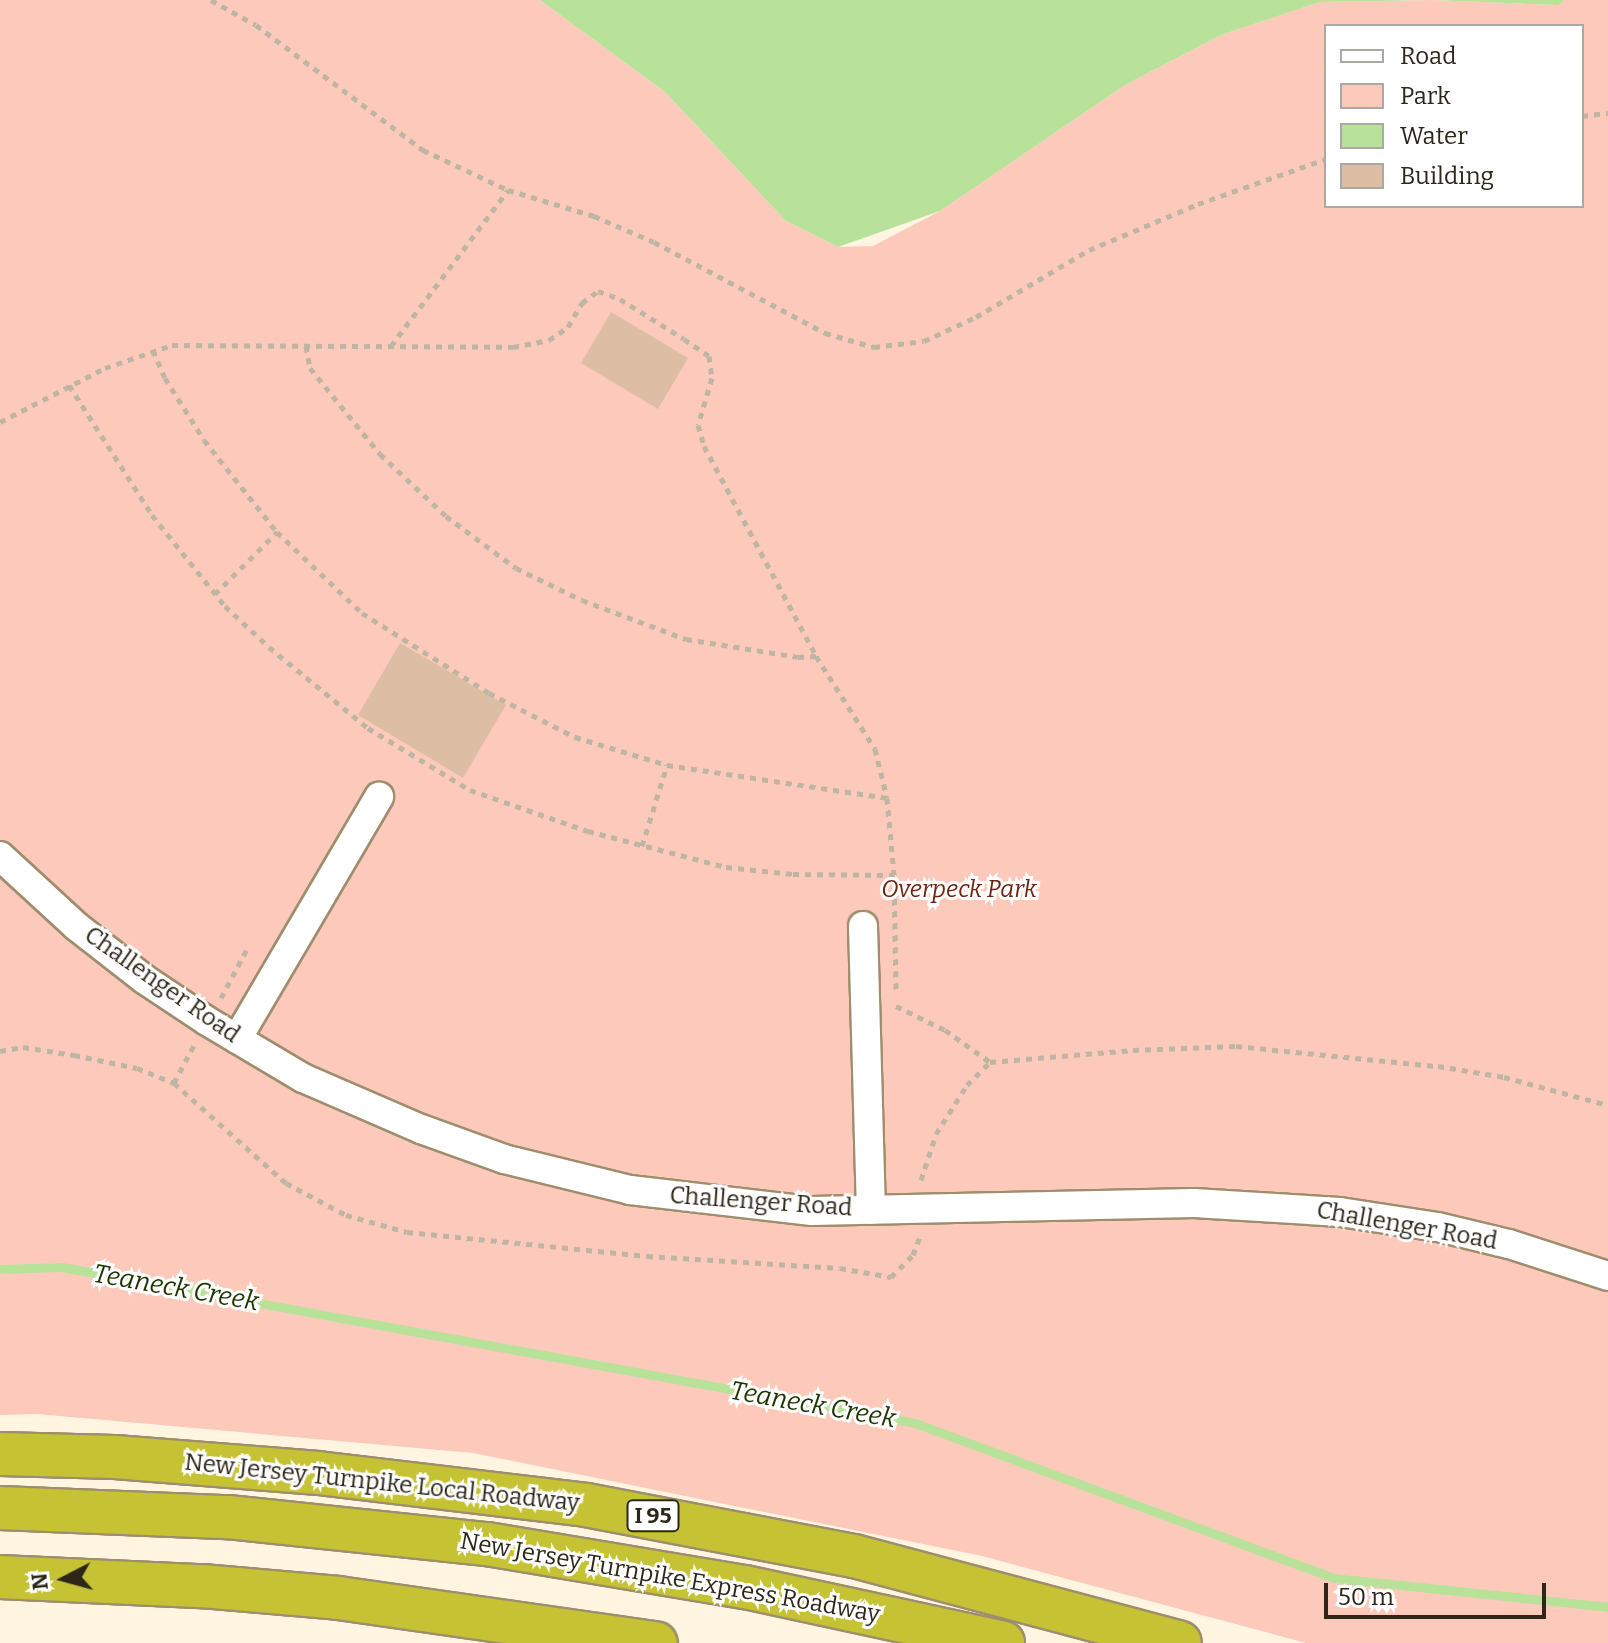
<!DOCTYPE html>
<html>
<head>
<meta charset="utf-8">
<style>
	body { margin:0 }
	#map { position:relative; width:1608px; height:1643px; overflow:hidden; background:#fff5e0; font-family:Bitter,serif }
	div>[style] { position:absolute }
	.green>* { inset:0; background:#fdc9bb }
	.water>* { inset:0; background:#b8e299 }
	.stream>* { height:9px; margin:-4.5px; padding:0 4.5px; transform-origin:4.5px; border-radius:4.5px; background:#b8e299 }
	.building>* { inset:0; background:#ddbea5 }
	.path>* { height:5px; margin-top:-2.5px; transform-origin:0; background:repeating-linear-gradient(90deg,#beb5a2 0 6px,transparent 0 12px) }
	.roads { filter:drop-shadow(2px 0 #9e8e6e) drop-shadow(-2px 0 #9e8e6e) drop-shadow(0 2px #9e8e6e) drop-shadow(0 -2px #9e8e6e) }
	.minor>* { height:28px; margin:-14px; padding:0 14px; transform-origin:14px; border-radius:14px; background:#fff }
	.highway>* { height:42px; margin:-21px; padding:0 21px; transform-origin:21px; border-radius:21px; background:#c5c333 }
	span { translate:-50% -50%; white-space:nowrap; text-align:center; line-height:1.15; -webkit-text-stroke:6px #fff; paint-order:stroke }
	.shield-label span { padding:2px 6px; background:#fff; border:2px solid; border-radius:6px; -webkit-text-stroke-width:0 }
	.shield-label { font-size:22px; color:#2d271a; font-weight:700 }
	.park-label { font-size:24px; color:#6e2411; font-style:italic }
	.street-label { font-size:24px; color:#2d271a }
	.water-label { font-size:26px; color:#1c3501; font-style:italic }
	.legend { position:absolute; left:1324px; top:24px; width:260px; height:184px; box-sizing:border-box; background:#fff; border:2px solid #aba9a3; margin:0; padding:10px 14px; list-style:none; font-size:24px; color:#2d271a }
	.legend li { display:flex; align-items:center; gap:16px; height:40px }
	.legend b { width:40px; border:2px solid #aba9a3 }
	.north { position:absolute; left:24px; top:1539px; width:80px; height:80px; -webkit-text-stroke:6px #fff; paint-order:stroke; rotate:264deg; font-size:22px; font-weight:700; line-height:32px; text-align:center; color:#2d271a }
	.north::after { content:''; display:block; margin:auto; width:28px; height:36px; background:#2d271a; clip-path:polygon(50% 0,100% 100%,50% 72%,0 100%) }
	.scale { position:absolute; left:1324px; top:1583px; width:222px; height:36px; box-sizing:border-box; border:4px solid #2d271a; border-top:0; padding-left:10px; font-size:24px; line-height:28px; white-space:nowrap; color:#2d271a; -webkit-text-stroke:6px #fff; paint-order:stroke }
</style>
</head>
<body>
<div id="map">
	<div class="green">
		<div style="clip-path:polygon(evenodd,0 0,540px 0,665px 92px,786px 221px,838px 247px,873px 246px,940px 211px,1125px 85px,1221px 35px,1320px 2px,1432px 0,1557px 5px,1565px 0,1608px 0,1608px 1643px,1306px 1643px,982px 1556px,473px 1453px,37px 1414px,0 1415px,0 0,1326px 26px,1582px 26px,1582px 206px,1326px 206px,1326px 26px)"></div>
	</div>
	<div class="water">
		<div style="clip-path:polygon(540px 0,1565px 0,1558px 5px,1432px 0,1320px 2px,1221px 35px,1125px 85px,940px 211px,838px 247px,786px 221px,665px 92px)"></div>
	</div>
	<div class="stream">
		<div style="left:0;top:1269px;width:62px;rotate:-1.8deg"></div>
		<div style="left:62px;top:1267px;width:867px;rotate:10.36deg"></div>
		<div style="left:915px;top:1423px;width:447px;rotate:20.3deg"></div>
		<div style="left:1334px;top:1578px;width:276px;rotate:6deg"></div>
	</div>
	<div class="building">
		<div style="clip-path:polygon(611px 312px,688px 358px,658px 409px,581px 363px)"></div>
		<div style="clip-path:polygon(400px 643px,506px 705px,463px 778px,358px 715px)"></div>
	</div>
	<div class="path">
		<div style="left:211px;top:0;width:51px;rotate:29.1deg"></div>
		<div style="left:256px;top:25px;width:209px;rotate:36.8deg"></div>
		<div style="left:423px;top:150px;width:94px;rotate:25.2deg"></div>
		<div style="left:508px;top:190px;width:90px;rotate:16.8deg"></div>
		<div style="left:594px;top:216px;width:65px;rotate:23.4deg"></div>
		<div style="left:654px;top:242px;width:194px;rotate:28deg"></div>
		<div style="left:825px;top:333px;width:51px;rotate:15.9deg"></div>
		<div style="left:874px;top:347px;width:50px;rotate:-6.8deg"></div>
		<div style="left:924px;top:341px;width:57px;rotate:-24.8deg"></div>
		<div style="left:976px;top:317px;width:131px;rotate:-30.7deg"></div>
		<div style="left:1089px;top:250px;width:118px;rotate:-22.9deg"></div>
		<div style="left:1198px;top:204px;width:136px;rotate:-19.4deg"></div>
		<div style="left:1582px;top:116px;width:26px;rotate:-7deg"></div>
		<div style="left:306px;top:346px;width:22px;rotate:80deg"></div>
		<div style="left:310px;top:368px;width:111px;rotate:50.9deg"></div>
		<div style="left:380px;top:454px;width:91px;rotate:43.2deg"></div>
		<div style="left:446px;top:516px;width:87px;rotate:36.6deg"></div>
		<div style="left:516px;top:568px;width:73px;rotate:25.9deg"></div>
		<div style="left:582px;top:600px;width:111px;rotate:20.6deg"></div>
		<div style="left:686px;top:639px;width:113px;rotate:9.1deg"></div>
		<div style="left:798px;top:657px;width:18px;rotate:-3deg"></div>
		<div style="left:391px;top:346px;width:195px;rotate:-53.1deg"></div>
		<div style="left:153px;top:350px;width:30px;rotate:67deg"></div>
		<div style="left:165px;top:378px;width:73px;rotate:57.8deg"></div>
		<div style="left:204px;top:440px;width:117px;rotate:51.6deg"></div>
		<div style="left:277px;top:532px;width:117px;rotate:43.6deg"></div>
		<div style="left:362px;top:613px;width:150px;rotate:32.2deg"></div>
		<div style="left:489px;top:693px;width:97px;rotate:27.1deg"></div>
		<div style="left:575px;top:737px;width:96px;rotate:16.9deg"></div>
		<div style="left:667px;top:765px;width:222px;rotate:8.5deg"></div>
		<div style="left:69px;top:385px;width:154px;rotate:57.4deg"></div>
		<div style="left:152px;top:515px;width:117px;rotate:51.3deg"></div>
		<div style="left:225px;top:606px;width:60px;rotate:43deg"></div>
		<div style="left:269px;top:647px;width:128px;rotate:39.3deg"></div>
		<div style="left:368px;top:728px;width:119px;rotate:31.3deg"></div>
		<div style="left:470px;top:790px;width:125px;rotate:19.2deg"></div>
		<div style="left:588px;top:831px;width:143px;rotate:14.6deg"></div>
		<div style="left:726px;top:867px;width:67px;rotate:6deg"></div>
		<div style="left:793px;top:874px;width:101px;rotate:0.6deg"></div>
		<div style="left:0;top:422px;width:118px;rotate:-27.2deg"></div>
		<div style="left:105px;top:368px;width:71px;rotate:-18.9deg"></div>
		<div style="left:172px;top:345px;width:341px;rotate:0.3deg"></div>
		<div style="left:513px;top:347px;width:37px;rotate:-11deg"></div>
		<div style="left:549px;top:340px;width:23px;rotate:-34deg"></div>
		<div style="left:568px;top:327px;width:28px;rotate:-60deg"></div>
		<div style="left:582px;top:303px;width:20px;rotate:-37deg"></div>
		<div style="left:598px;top:291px;width:23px;rotate:20deg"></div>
		<div style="left:620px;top:299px;width:75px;rotate:32deg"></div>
		<div style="left:684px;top:339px;width:30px;rotate:34deg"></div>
		<div style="left:709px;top:356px;width:22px;rotate:82deg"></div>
		<div style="left:712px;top:378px;width:49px;rotate:106.6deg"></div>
		<div style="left:698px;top:425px;width:22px;rotate:74deg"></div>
		<div style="left:704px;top:446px;width:238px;rotate:61.9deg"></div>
		<div style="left:816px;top:656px;width:110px;rotate:57.6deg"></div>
		<div style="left:875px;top:749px;width:50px;rotate:76.2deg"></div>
		<div style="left:887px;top:798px;width:77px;rotate:84.8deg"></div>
		<div style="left:894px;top:875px;width:116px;rotate:89deg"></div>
		<div style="left:215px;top:594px;width:88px;rotate:-45deg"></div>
		<div style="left:642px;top:846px;width:85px;rotate:-72.8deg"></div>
		<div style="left:221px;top:998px;width:55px;rotate:-62deg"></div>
		<div style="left:896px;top:1006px;width:55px;rotate:26.1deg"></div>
		<div style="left:945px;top:1030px;width:55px;rotate:35.4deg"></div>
		<div style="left:0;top:1051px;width:23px;rotate:-10deg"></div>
		<div style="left:23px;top:1047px;width:52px;rotate:8.9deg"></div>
		<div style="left:74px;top:1055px;width:64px;rotate:11.7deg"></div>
		<div style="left:137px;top:1068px;width:40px;rotate:22deg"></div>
		<div style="left:174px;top:1083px;width:150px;rotate:41.8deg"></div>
		<div style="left:286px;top:1183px;width:68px;rotate:28.1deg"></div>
		<div style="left:346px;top:1215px;width:63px;rotate:15.6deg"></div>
		<div style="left:407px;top:1232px;width:241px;rotate:5.7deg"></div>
		<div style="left:647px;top:1256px;width:193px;rotate:3.6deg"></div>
		<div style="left:840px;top:1268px;width:52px;rotate:10deg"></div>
		<div style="left:891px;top:1277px;width:31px;rotate:-45deg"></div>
		<div style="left:913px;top:1255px;width:22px;rotate:-69deg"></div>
		<div style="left:174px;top:1083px;width:43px;rotate:-62.2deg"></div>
		<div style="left:921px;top:1180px;width:48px;rotate:-71.9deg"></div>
		<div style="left:936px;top:1134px;width:58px;rotate:-57.7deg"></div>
		<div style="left:967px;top:1085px;width:33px;rotate:-45deg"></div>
		<div style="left:990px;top:1062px;width:144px;rotate:-4.8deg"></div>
		<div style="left:1133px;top:1050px;width:103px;rotate:-2.2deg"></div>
		<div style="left:1236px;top:1046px;width:203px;rotate:5.7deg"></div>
		<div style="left:1438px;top:1066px;width:67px;rotate:9.5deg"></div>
		<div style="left:1504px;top:1077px;width:108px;rotate:15.1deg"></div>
	</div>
	<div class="roads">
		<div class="minor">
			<div style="left:0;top:856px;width:103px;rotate:42.6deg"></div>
			<div style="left:76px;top:926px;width:86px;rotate:37.9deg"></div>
			<div style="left:144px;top:979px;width:76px;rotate:33.7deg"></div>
			<div style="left:207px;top:1021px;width:112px;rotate:30.7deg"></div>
			<div style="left:303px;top:1078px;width:129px;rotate:23.4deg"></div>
			<div style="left:421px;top:1129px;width:88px;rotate:19.9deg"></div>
			<div style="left:504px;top:1159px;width:130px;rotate:13.8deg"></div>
			<div style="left:630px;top:1190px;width:183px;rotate:6.6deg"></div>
			<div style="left:812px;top:1211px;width:382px;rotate:-1.2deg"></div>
			<div style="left:1194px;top:1203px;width:146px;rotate:3.5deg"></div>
			<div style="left:1340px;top:1212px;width:99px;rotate:8.7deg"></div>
			<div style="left:1438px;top:1227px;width:73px;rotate:13.5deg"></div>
			<div style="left:1509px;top:1244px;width:104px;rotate:17.9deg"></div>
			<div style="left:863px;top:926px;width:284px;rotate:88.4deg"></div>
			<div style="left:237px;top:1039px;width:281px;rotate:-59.6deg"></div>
		</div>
		<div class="highway">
			<div style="left:0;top:1454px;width:115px;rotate:1.5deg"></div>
			<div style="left:115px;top:1457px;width:204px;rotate:4.5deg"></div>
			<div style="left:318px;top:1473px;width:270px;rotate:6.8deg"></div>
			<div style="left:586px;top:1505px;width:273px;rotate:10.8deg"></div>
			<div style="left:854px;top:1556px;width:337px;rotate:14.9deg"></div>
			<div style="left:0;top:1508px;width:228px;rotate:2.3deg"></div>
			<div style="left:228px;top:1517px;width:260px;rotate:6deg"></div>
			<div style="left:487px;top:1544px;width:262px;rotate:9.5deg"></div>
			<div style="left:745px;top:1587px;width:264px;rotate:12.2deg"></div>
			<div style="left:0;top:1577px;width:202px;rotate:2.6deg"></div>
			<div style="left:202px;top:1586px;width:137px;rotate:5deg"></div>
			<div style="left:338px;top:1598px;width:321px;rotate:8.1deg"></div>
		</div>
	</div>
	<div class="shield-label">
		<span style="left:653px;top:1516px">I 95</span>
	</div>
	<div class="park-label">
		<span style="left:959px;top:890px">Overpeck Park</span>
	</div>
	<div class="street-label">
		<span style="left:162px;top:985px;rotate:35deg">Challenger Road</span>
		<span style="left:761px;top:1202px;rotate:4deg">Challenger Road</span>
		<span style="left:1407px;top:1226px;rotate:10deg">Challenger Road</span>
		<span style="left:382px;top:1483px;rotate:6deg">New Jersey Turnpike Local Roadway</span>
		<span style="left:670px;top:1578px;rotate:10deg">New Jersey Turnpike Express Roadway</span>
	</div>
	<div class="water-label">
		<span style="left:176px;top:1288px;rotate:10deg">Teaneck Creek</span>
		<span style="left:813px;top:1405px;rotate:10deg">Teaneck Creek</span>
	</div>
	<ul class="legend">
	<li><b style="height:10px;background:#fff"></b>Road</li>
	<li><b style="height:22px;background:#fdc9bb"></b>Park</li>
	<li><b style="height:22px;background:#b8e299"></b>Water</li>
	<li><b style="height:22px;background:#ddbea5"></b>Building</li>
	</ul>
	<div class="north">N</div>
	<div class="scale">50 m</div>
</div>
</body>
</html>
